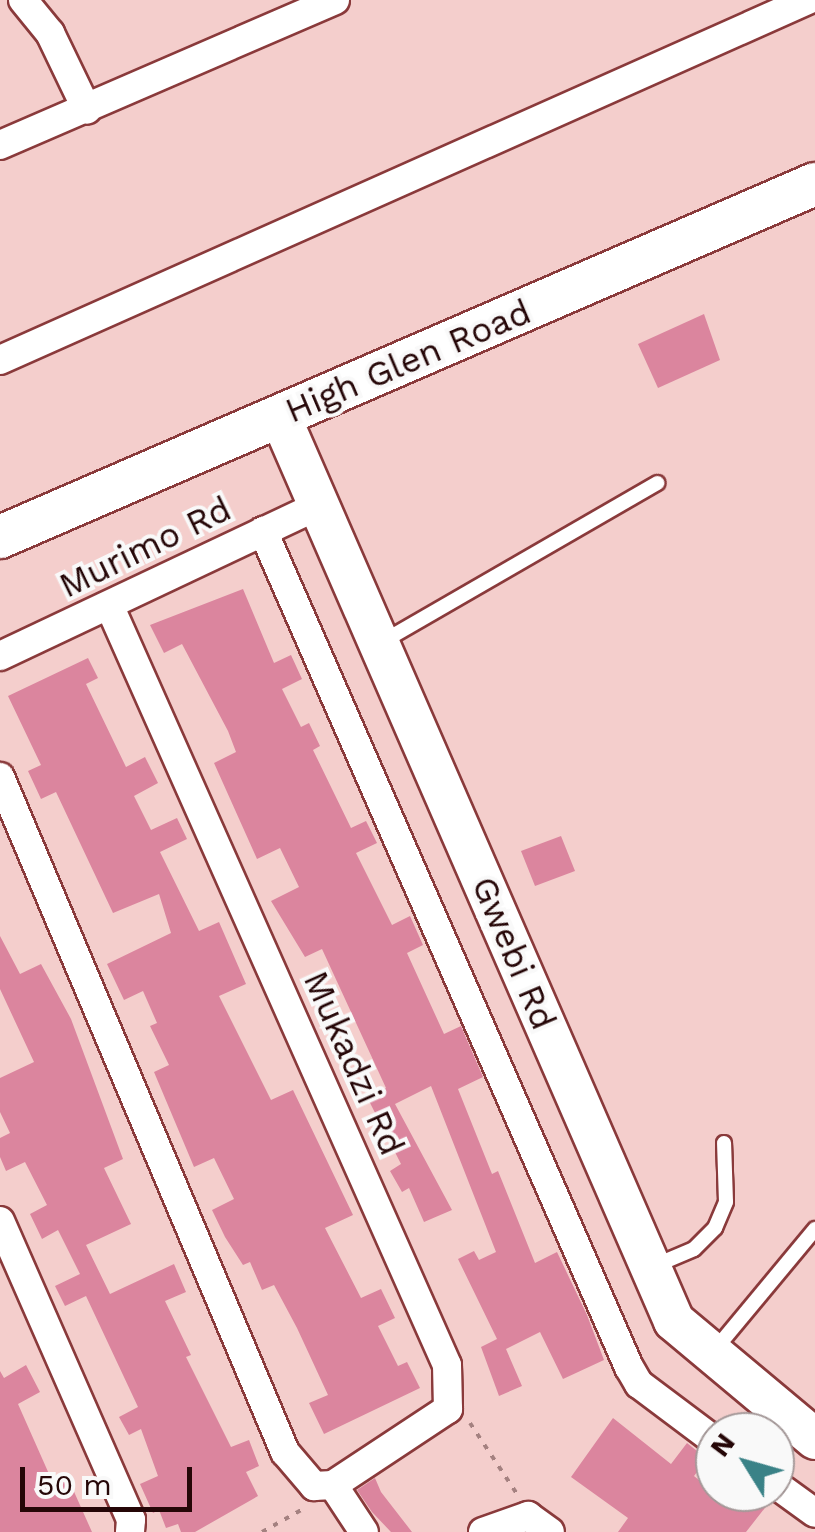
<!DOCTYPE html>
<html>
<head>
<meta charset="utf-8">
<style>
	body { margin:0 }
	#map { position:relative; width:815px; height:1532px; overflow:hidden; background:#f4cecc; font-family:"Work Sans",sans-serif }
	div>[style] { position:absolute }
	.building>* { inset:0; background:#db859e }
	.path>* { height:4px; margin-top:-2px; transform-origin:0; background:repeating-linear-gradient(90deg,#a48180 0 5px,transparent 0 13px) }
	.roads { filter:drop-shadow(2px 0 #8a3a3b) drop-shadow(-2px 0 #8a3a3b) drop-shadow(0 2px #8a3a3b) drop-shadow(0 -2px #8a3a3b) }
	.lane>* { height:14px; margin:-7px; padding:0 7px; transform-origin:7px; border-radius:7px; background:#fff }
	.street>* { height:28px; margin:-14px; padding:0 14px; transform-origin:14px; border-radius:14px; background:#fff }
	.secondary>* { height:40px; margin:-20px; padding:0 20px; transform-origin:20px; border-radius:20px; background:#fff }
	.primary>* { height:42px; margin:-21px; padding:0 21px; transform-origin:21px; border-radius:21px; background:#fff }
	span { translate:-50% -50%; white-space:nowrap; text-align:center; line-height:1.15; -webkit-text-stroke:8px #f9f9f9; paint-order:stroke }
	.street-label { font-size:35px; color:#250607 }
	.north { position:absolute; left:695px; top:1412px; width:100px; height:100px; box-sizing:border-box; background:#f9f9f9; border:2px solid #a49898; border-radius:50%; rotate:307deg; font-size:28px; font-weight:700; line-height:40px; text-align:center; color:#250607 }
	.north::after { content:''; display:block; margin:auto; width:35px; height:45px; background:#3a8287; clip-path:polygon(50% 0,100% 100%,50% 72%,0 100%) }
	.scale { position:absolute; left:20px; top:1467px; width:172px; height:45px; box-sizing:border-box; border:5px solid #250607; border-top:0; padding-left:12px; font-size:30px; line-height:35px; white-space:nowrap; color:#250607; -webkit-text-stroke:8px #f9f9f9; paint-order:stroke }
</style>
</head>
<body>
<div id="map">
	<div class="building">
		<div style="clip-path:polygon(704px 314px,720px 360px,658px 388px,638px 344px)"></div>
		<div style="clip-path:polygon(243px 589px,274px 663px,291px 655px,302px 679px,282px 689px,301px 727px,309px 723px,320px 746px,313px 750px,351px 828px,366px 821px,377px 843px,356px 853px,392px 925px,410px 916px,423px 945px,407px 953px,444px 1034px,461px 1026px,483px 1077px,458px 1089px,492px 1174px,498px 1171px,535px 1263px,557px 1252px,587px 1315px,604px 1360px,563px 1379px,540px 1332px,506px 1349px,522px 1386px,499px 1396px,481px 1347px,497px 1339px,458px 1259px,474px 1251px,479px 1260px,496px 1252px,431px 1086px,395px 1104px,452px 1210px,424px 1222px,409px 1188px,402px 1192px,390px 1171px,401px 1164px,367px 1097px,386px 1088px,322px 949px,305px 957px,271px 901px,299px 887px,280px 848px,257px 859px,214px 763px,236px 752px,228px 731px,182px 644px,164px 653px,150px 625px)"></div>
		<div style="clip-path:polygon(88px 658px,98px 678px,86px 684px,126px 767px,145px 757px,158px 783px,134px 796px,151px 830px,177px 818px,187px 839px,160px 852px,199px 931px,219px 922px,246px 984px,219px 996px,271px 1100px,293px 1090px,353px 1215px,325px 1228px,361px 1298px,381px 1289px,395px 1318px,378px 1326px,398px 1366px,407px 1362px,420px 1388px,324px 1434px,309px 1403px,328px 1395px,297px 1328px,274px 1285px,262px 1290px,250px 1262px,243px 1265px,225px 1237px,212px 1210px,234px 1199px,214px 1158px,194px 1167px,154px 1072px,169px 1065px,150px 1026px,157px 1023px,143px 991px,124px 1000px,107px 964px,171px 933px,159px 894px,113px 913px,56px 792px,41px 799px,28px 771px,41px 765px,8px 696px)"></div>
		<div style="clip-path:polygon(561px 836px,575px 871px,535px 886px,521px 851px)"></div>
		<div style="clip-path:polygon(0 936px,20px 974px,41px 964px,71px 1019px,123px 1159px,104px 1168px,131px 1224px,86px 1245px,110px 1294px,174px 1264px,186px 1292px,165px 1301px,191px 1355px,186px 1357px,231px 1447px,249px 1440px,259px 1466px,246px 1472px,258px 1496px,195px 1532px,181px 1532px,178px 1524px,166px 1528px,159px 1510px,153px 1513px,140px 1484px,158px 1476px,141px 1429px,129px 1435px,119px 1417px,138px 1407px,86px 1296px,65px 1306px,55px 1286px,80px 1274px,58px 1230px,42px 1239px,30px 1214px,47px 1205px,25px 1162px,6px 1171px,0 1157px,0 1138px,10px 1133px,0 1112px,0 1078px,34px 1062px,0 989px)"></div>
		<div style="clip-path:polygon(26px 1365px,40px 1392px,18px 1404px,53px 1483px,67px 1476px,92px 1532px,0 1532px,0 1371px,4px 1378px)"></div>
		<div style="clip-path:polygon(613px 1418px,671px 1464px,687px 1443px,707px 1459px,694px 1476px,726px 1502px,735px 1492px,753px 1492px,768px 1504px,746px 1532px,618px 1532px,628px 1518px,571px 1477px)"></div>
		<div style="clip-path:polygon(375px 1478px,381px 1492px,412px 1532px,391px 1532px,372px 1512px,357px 1490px)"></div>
	</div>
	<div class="path">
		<div style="left:470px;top:1423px;width:85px;rotate:56.5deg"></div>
		<div style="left:262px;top:1532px;width:49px;rotate:-29.2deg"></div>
	</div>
	<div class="roads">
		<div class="lane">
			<div style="left:382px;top:642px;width:318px;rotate:-30deg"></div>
			<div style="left:654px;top:1266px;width:43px;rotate:-23deg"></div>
			<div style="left:694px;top:1249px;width:30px;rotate:-45deg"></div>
			<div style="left:715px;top:1228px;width:28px;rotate:-67deg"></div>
			<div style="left:726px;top:1202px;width:59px;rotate:-91.9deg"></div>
			<div style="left:713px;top:1352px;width:160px;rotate:-50.3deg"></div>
		</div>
		<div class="street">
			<div style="left:23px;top:0;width:43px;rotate:50.7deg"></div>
			<div style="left:50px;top:33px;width:85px;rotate:64.3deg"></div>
			<div style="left:0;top:145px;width:365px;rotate:-23.4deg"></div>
			<div style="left:0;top:360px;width:885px;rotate:-24.02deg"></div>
			<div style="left:263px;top:531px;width:913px;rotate:66.36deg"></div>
			<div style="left:629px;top:1367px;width:20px;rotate:60deg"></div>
			<div style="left:639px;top:1384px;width:95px;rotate:36.9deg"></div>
			<div style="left:0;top:656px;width:355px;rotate:-25.3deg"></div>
			<div style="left:0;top:777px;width:733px;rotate:67.11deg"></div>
			<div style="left:285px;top:1452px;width:45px;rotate:49.5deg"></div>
			<div style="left:314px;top:1486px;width:19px;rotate:-3deg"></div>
			<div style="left:333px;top:1485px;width:138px;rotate:-33.5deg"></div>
			<div style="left:448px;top:1409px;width:44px;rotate:-91.3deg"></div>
			<div style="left:447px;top:1365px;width:830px;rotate:-113.97deg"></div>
			<div style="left:0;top:1221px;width:326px;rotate:66.3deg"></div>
			<div style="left:131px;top:1520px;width:12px;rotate:95deg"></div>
			<div style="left:775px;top:1484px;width:49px;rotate:35.9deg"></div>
			<div style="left:333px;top:1485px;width:56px;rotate:56.6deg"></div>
			<div style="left:483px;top:1532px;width:48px;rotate:-19.6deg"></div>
			<div style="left:528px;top:1516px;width:27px;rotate:36deg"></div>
		</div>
		<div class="secondary">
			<div style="left:280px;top:416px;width:987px;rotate:66.47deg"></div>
			<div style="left:674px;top:1321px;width:184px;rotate:39.9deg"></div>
		</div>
		<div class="primary">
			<div style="left:0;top:537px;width:888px;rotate:-23.42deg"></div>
		</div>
	</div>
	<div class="street-label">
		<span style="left:408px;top:361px;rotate:-23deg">High Glen Road</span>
		<span style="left:145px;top:547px;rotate:-26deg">Murimo Rd</span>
		<span style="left:514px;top:953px;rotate:67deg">Gwebi Rd</span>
		<span style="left:354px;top:1063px;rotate:66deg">Mukadzi Rd</span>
	</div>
	<div class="north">N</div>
	<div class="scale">50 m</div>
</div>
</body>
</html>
